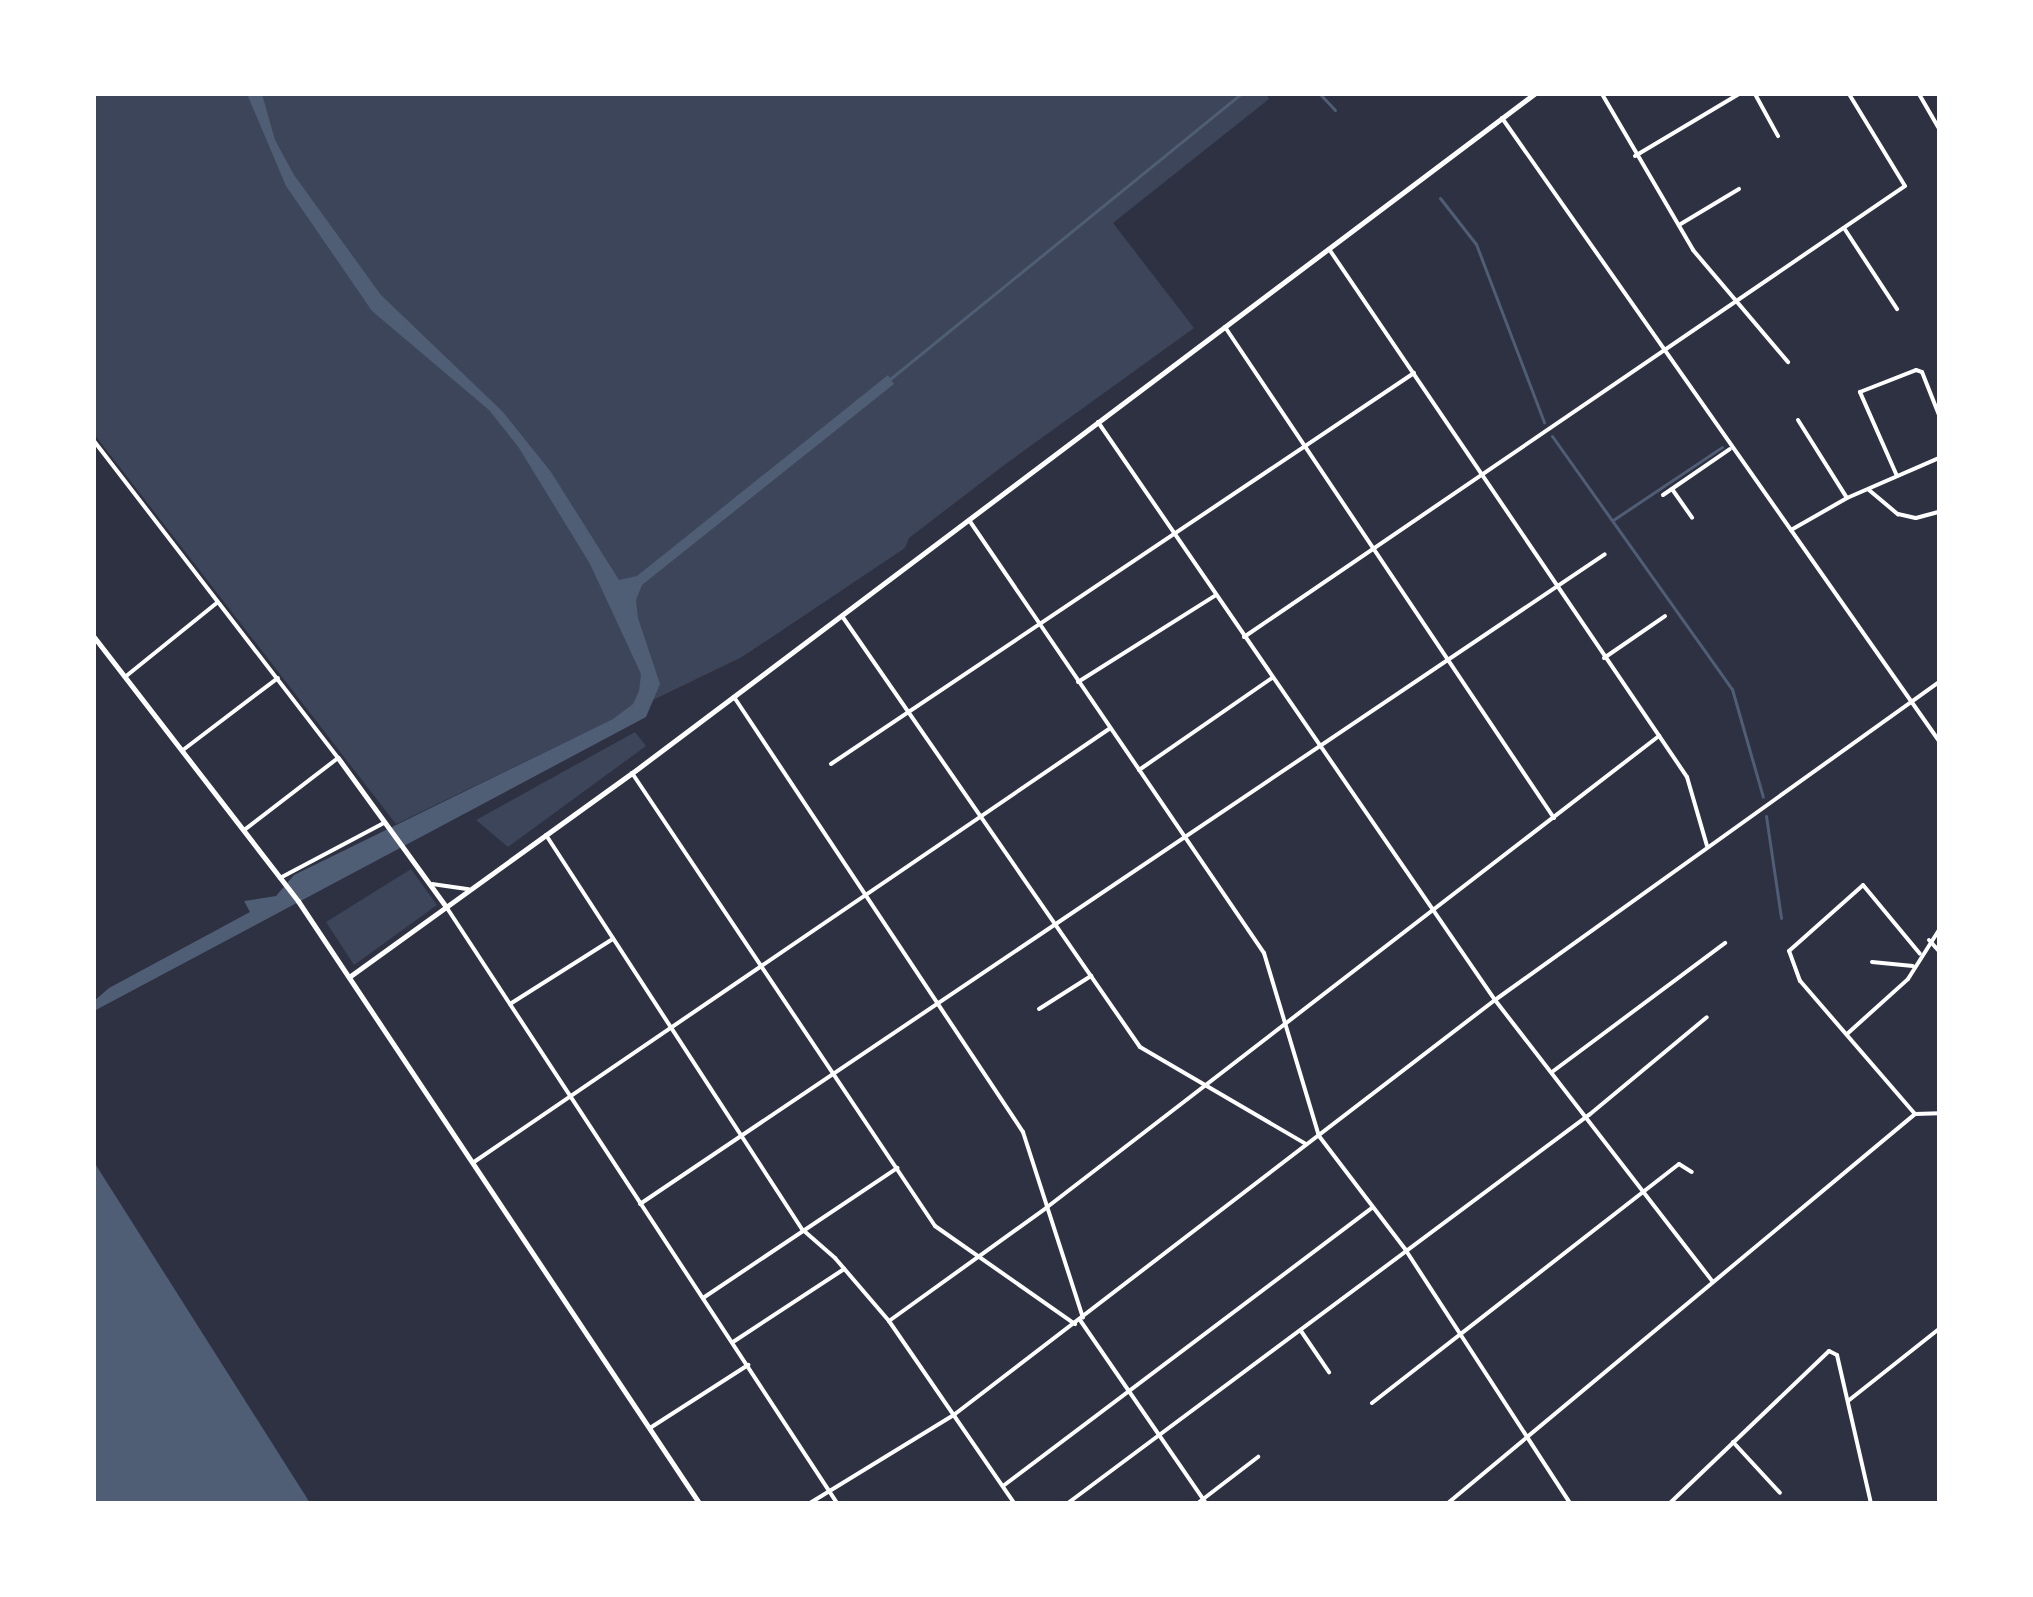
<!DOCTYPE html>
<html>
<head>
<meta charset="utf-8">
<style>
	body { margin:0 }
	#map { position:relative; width:2033px; height:1597px; overflow:hidden; background:#2d3142; font-family:Poppins,sans-serif }
	div>[style] { position:absolute }
	.green>* { inset:0; background:#3c4559 }
	.water>* { inset:0; background:#4f5d75 }
	.stream>* { height:3px; margin:-1.5px; padding:0 1.5px; transform-origin:1.5px; border-radius:1.5px; background:#4f5d75 }
	.minor>* { height:4px; margin:-2px; padding:0 2px; transform-origin:2px; border-radius:2px; background:#fff }
	.tertiary>* { height:5px; margin:-2.5px; padding:0 2.5px; transform-origin:2.5px; border-radius:2.5px; background:#fff }
	span { translate:-50% -50%; white-space:nowrap; text-align:center; line-height:1.15; -webkit-text-stroke:6px #fff; paint-order:stroke }
	.frame { position:absolute; inset:0; border:96px solid #fff; pointer-events:none }
</style>
</head>
<body>
<div id="map">
	<div class="green">
		<div style="clip-path:polygon(94px 94px,1266px 94px,1269px 99px,1113px 223px,1194px 328px,1003px 466px,909px 538px,905px 548px,742px 657px,396px 824px,94px 434px)"></div>
		<div style="clip-path:polygon(635px 732px,646px 746px,508px 847px,476px 820px)"></div>
		<div style="clip-path:polygon(411px 869px,437px 905px,354px 965px,326px 922px)"></div>
	</div>
	<div class="water">
		<div style="clip-path:polygon(247px 94px,262px 94px,275px 140px,294px 175px,381px 295px,503px 412px,551px 472px,619px 580px,637px 576px,888px 375px,894px 384px,642px 585px,636px 600px,638px 618px,660px 684px,646px 717px,94px 1011px,94px 1001px,109px 988px,250px 912px,244px 901px,276px 896px,294px 875px,613px 719px,633px 704px,639px 691px,641px 674px,590px 564px,519px 448px,489px 410px,372px 311px,286px 186px)"></div>
		<div style="clip-path:polygon(94px 1162px,310px 1503px,94px 1503px)"></div>
	</div>
	<div class="stream">
		<div style="left:1320px;top:94px;width:22px;rotate:47deg"></div>
		<div style="left:1440px;top:198px;width:58px;rotate:52deg"></div>
		<div style="left:1476px;top:244px;width:191px;rotate:69.1deg"></div>
		<div style="left:890px;top:379px;width:452px;rotate:-39.1deg"></div>
		<div style="left:1552px;top:436px;width:310px;rotate:54.6deg"></div>
		<div style="left:1732px;top:689px;width:112px;rotate:74deg"></div>
		<div style="left:1613px;top:520px;width:131px;rotate:-33.8deg"></div>
		<div style="left:1766px;top:816px;width:103px;rotate:81.6deg"></div>
	</div>
	<div class="minor">
		<div style="left:1602px;top:94px;width:181px;rotate:59.7deg"></div>
		<div style="left:1693px;top:250px;width:147px;rotate:49.7deg"></div>
		<div style="left:1755px;top:94px;width:48px;rotate:61.3deg"></div>
		<div style="left:1919px;top:94px;width:39px;rotate:60deg"></div>
		<div style="left:1502px;top:118px;width:761px;rotate:54.95deg"></div>
		<div style="left:1635px;top:156px;width:121px;rotate:-30.8deg"></div>
		<div style="left:1679px;top:225px;width:70px;rotate:-31deg"></div>
		<div style="left:1844px;top:228px;width:97px;rotate:56.8deg"></div>
		<div style="left:1329px;top:249px;width:638px;rotate:55.86deg"></div>
		<div style="left:1687px;top:777px;width:72px;rotate:73.8deg"></div>
		<div style="left:1225px;top:327px;width:591px;rotate:56.18deg"></div>
		<div style="left:1798px;top:420px;width:92px;rotate:57.9deg"></div>
		<div style="left:1098px;top:422px;width:701px;rotate:55.52deg"></div>
		<div style="left:1495px;top:1000px;width:355px;rotate:52.3deg"></div>
		<div style="left:94px;top:441px;width:400px;rotate:52.4deg"></div>
		<div style="left:338px;top:758px;width:118px;rotate:142.5deg"></div>
		<div style="left:1897px;top:476px;width:92px;rotate:-113.8deg"></div>
		<div style="left:1860px;top:392px;width:60px;rotate:-21.4deg"></div>
		<div style="left:1916px;top:370px;width:6px;rotate:18deg"></div>
		<div style="left:1922px;top:372px;width:46px;rotate:68.4deg"></div>
		<div style="left:1672px;top:489px;width:35px;rotate:55deg"></div>
		<div style="left:1869px;top:490px;width:38px;rotate:40deg"></div>
		<div style="left:1898px;top:514px;width:18px;rotate:13deg"></div>
		<div style="left:1916px;top:518px;width:24px;rotate:-15deg"></div>
		<div style="left:1663px;top:495px;width:81px;rotate:-34.5deg"></div>
		<div style="left:969px;top:520px;width:524px;rotate:55.73deg"></div>
		<div style="left:1264px;top:953px;width:191px;rotate:73.3deg"></div>
		<div style="left:1319px;top:1136px;width:142px;rotate:52.7deg"></div>
		<div style="left:1405px;top:1249px;width:303px;rotate:57deg"></div>
		<div style="left:1791px;top:530px;width:64px;rotate:-29.7deg"></div>
		<div style="left:1847px;top:498px;width:100px;rotate:-23.5deg"></div>
		<div style="left:842px;top:616px;width:524px;rotate:55.34deg"></div>
		<div style="left:1140px;top:1047px;width:192px;rotate:30.3deg"></div>
		<div style="left:1244px;top:637px;width:800px;rotate:-34.31deg"></div>
		<div style="left:1905px;top:186px;width:108px;rotate:-121.3deg"></div>
		<div style="left:1604px;top:658px;width:74px;rotate:-34.5deg"></div>
		<div style="left:125px;top:677px;width:119px;rotate:-38.9deg"></div>
		<div style="left:1078px;top:682px;width:163px;rotate:-32.2deg"></div>
		<div style="left:734px;top:697px;width:522px;rotate:56.4deg"></div>
		<div style="left:1023px;top:1132px;width:195px;rotate:72.1deg"></div>
		<div style="left:183px;top:750px;width:119px;rotate:-37.2deg"></div>
		<div style="left:831px;top:764px;width:702px;rotate:-33.85deg"></div>
		<div style="left:1139px;top:770px;width:162px;rotate:-34.7deg"></div>
		<div style="left:632px;top:773px;width:545px;rotate:56.22deg"></div>
		<div style="left:935px;top:1226px;width:171px;rotate:35deg"></div>
		<div style="left:546px;top:835px;width:471px;rotate:57deg"></div>
		<div style="left:803px;top:1230px;width:43px;rotate:41.2deg"></div>
		<div style="left:835px;top:1258px;width:83px;rotate:49.4deg"></div>
		<div style="left:889px;top:1321px;width:221px;rotate:55.5deg"></div>
		<div style="left:280px;top:878px;width:118px;rotate:-27.9deg"></div>
		<div style="left:432px;top:884px;width:37px;rotate:8deg"></div>
		<div style="left:447px;top:908px;width:711px;rotate:56.76deg"></div>
		<div style="left:1929px;top:940px;width:15px;rotate:48deg"></div>
		<div style="left:1872px;top:962px;width:41px;rotate:5.6deg"></div>
		<div style="left:510px;top:1004px;width:122px;rotate:-32.3deg"></div>
		<div style="left:1039px;top:1009px;width:62px;rotate:-32.4deg"></div>
		<div style="left:1847px;top:1034px;width:82px;rotate:-42deg"></div>
		<div style="left:1908px;top:979px;width:58px;rotate:-57.7deg"></div>
		<div style="left:1552px;top:1072px;width:216px;rotate:-36.7deg"></div>
		<div style="left:1915px;top:1114px;width:176px;rotate:-130.8deg"></div>
		<div style="left:1800px;top:981px;width:32px;rotate:-110deg"></div>
		<div style="left:1789px;top:951px;width:99px;rotate:-41.7deg"></div>
		<div style="left:1863px;top:885px;width:89px;rotate:50.4deg"></div>
		<div style="left:474px;top:1162px;width:769px;rotate:-34.29deg"></div>
		<div style="left:640px;top:1204px;width:1163px;rotate:-33.96deg"></div>
		<div style="left:703px;top:1298px;width:234px;rotate:-33.8deg"></div>
		<div style="left:1080px;top:1320px;width:222px;rotate:55.5deg"></div>
		<div style="left:889px;top:1321px;width:193px;rotate:-35.7deg"></div>
		<div style="left:1046px;top:1208px;width:774px;rotate:-37.6deg"></div>
		<div style="left:1301px;top:1331px;width:50px;rotate:55.7deg"></div>
		<div style="left:733px;top:1342px;width:133px;rotate:-33.3deg"></div>
		<div style="left:1848px;top:1401px;width:116px;rotate:-38.4deg"></div>
		<div style="left:1372px;top:1403px;width:389px;rotate:-37.9deg"></div>
		<div style="left:1679px;top:1164px;width:15px;rotate:32deg"></div>
		<div style="left:650px;top:1428px;width:117px;rotate:-32.7deg"></div>
		<div style="left:1733px;top:1442px;width:69px;rotate:47.3deg"></div>
		<div style="left:1003px;top:1486px;width:462px;rotate:-37deg"></div>
		<div style="left:810px;top:1503px;width:170px;rotate:-31.5deg"></div>
		<div style="left:955px;top:1414px;width:680px;rotate:-37.48deg"></div>
		<div style="left:1495px;top:1000px;width:546px;rotate:-35.61deg"></div>
		<div style="left:1068px;top:1503px;width:650px;rotate:-36.68deg"></div>
		<div style="left:1589px;top:1115px;width:153px;rotate:-39.7deg"></div>
		<div style="left:1198px;top:1503px;width:76px;rotate:-37.5deg"></div>
		<div style="left:1448px;top:1503px;width:608px;rotate:-39.79deg"></div>
		<div style="left:1915px;top:1114px;width:24px;rotate:-2deg"></div>
		<div style="left:1670px;top:1503px;width:220px;rotate:-43.7deg"></div>
		<div style="left:1829px;top:1351px;width:9px;rotate:27deg"></div>
		<div style="left:1837px;top:1355px;width:152px;rotate:77.1deg"></div>
	</div>
	<div class="tertiary">
		<div style="left:94px;top:637px;width:334px;rotate:52.3deg"></div>
		<div style="left:298px;top:901px;width:723px;rotate:56.33deg"></div>
		<div style="left:338px;top:758px;width:185px;rotate:54deg"></div>
		<div style="left:349px;top:977px;width:349px;rotate:-35.8deg"></div>
		<div style="left:632px;top:773px;width:1129px;rotate:-36.97deg"></div>
	</div>
	<div class="frame"></div>
</div>
</body>
</html>
